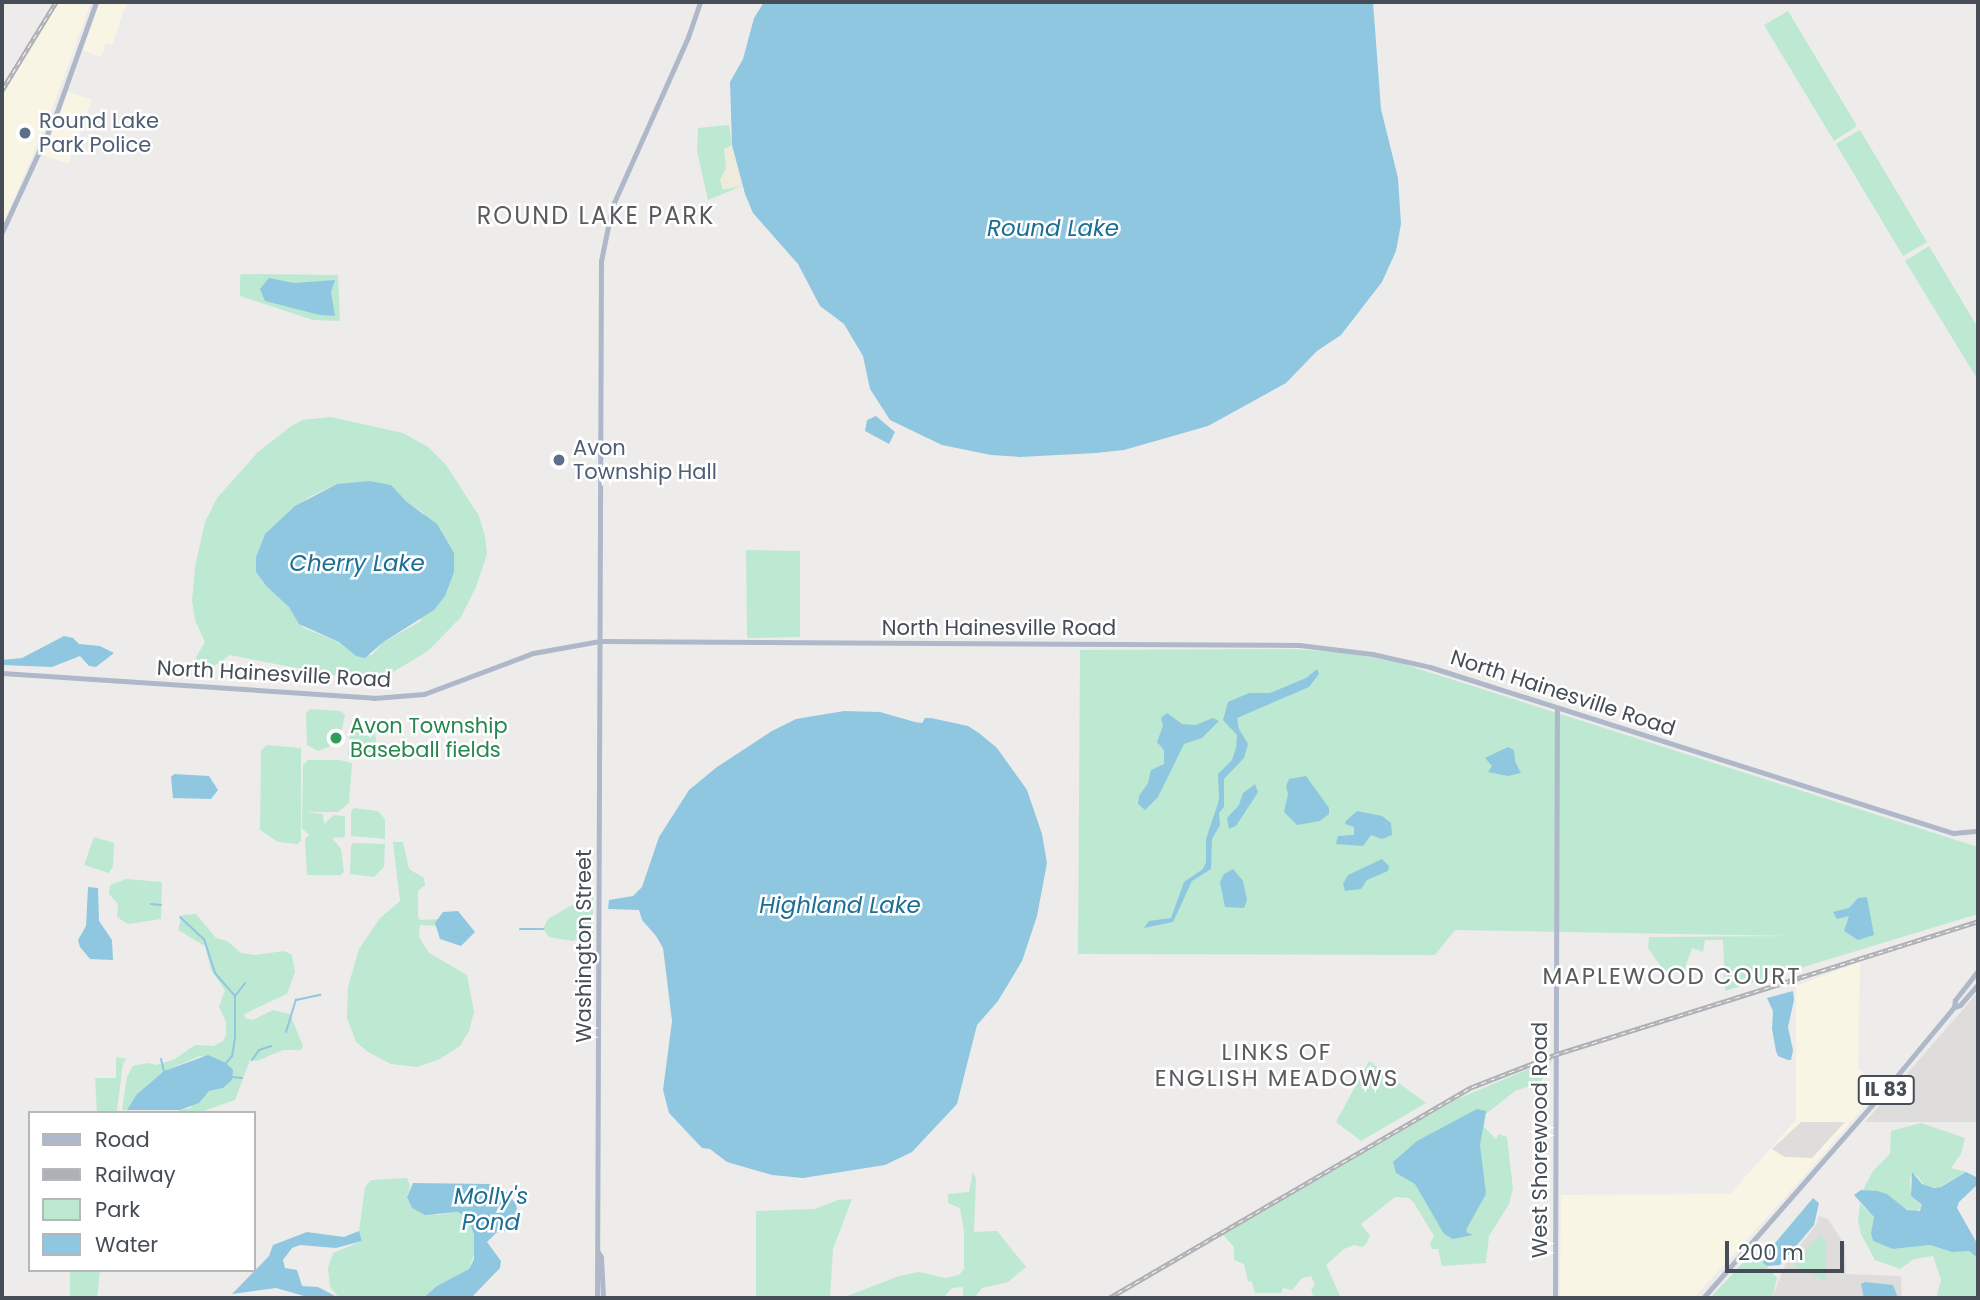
<!DOCTYPE html>
<html>
<head>
<meta charset="utf-8">
<style>
	body { margin:0 }
	#map { position:relative; width:1980px; height:1300px; overflow:hidden; background:#eeeceb; font-family:Poppins,sans-serif }
	div>[style] { position:absolute }
	.commercial>* { inset:0; background:#f9f5e5 }
	.education>* { inset:0; background:#dfdddc }
	.green>* { inset:0; background:#bde8d2 }
	.sand>* { inset:0; background:#eeebdd }
	.water>* { inset:0; background:#8fc7e1 }
	.stream>* { height:2px; margin:-1px; padding:0 1px; transform-origin:1px; border-radius:1px; background:#8fc7e1 }
	.major>* { height:5px; margin:-2.5px; padding:0 2.5px; transform-origin:2.5px; border-radius:2.5px; background:#aeb8c8 }
	.rail>* { height:4.5px; margin-top:-2.25px; transform-origin:0; background:repeating-linear-gradient(90deg,#fff 0 5px,#aeb0b5 0 10px); box-sizing:border-box; border-block:2px solid #aeb0b5 }
	.dots>* { width:19px; height:19px; translate:-50% -50%; box-sizing:border-box; border:4px solid #fff; border-radius:50% }
	span { translate:-50% -50%; white-space:nowrap; text-align:center; line-height:1.15; -webkit-text-stroke:5px #fff; paint-order:stroke }
	.shield-label span { padding:2px 5px; background:#fff; border:2px solid; border-radius:5px; -webkit-text-stroke-width:0 }
	.shield-label { font-size:19px; color:#464d56; font-weight:700 }
	.service-label { font-size:21px; color:#4e5e75 }
	.left { translate:0 -50%; text-align:left }
	.street-label { font-size:21px; color:#464d56 }
	.leisure-label { font-size:21px; color:#27864d }
	.water-label { font-size:23px; color:#1b6e94; font-style:italic }
	.neighbourhood-label { font-size:23px; color:#595b5f; letter-spacing:2px }
	.quarter-label { font-size:24px; color:#595b5f; letter-spacing:2px }
	.frame { position:absolute; inset:0; border:4px solid #464d56; pointer-events:none }
	.legend { position:absolute; left:28px; top:1111px; width:228px; height:161px; box-sizing:border-box; background:#fff; border:2px solid #b5b8bb; margin:0; padding:9px 12px; list-style:none; font-size:21px; color:#464d56 }
	.legend li { display:flex; align-items:center; gap:14px; height:35px }
	.legend b { width:35px; border:2px solid #b5b8bb }
	.scale { position:absolute; left:1725px; top:1241px; width:119px; height:32px; box-sizing:border-box; border:4px solid #464d56; border-top:0; padding-left:9px; font-size:21px; line-height:24px; white-space:nowrap; color:#464d56; -webkit-text-stroke:5px #fff; paint-order:stroke }
</style>
</head>
<body>
<div id="map">
	<div class="commercial">
		<div style="clip-path:polygon(59px 2px,91px 2px,50px 115px,2px 226px,2px 95px)"></div>
		<div style="clip-path:polygon(100px 2px,127px 2px,112px 45px,106px 43px,101px 57px,83px 50px)"></div>
		<div style="clip-path:polygon(68px 92px,92px 100px,68px 164px,44px 155px)"></div>
		<div style="clip-path:polygon(1860px 962px,1858px 1069px,1881px 1087px,1803px 1177px,1694px 1298px,1560px 1298px,1561px 1195px,1730px 1194px,1796px 1120px,1796px 986px)"></div>
	</div>
	<div class="education">
		<div style="clip-path:polygon(1978px 992px,1978px 1122px,1865px 1122px)"></div>
		<div style="clip-path:polygon(1801px 1122px,1845px 1122px,1812px 1158px,1785px 1157px,1772px 1149px)"></div>
		<div style="clip-path:polygon(1819px 1216px,1828px 1219px,1845px 1245px,1846px 1274px,1901px 1276px,1902px 1298px,1772px 1298px,1786px 1263px,1816px 1225px)"></div>
	</div>
	<div class="green">
		<div style="clip-path:polygon(1788px 11px,1857px 126px,1834px 141px,1764px 25px)"></div>
		<div style="clip-path:polygon(729px 125px,734px 160px,742px 186px,708px 200px,697px 151px,698px 128px)"></div>
		<div style="clip-path:polygon(1860px 130px,1927px 242px,1903px 256px,1836px 144px)"></div>
		<div style="clip-path:polygon(1929px 246px,1978px 328px,1978px 380px,1905px 261px)"></div>
		<div style="clip-path:polygon(243px 274px,338px 275px,340px 321px,313px 320px,240px 296px,240px 275px)"></div>
		<div style="clip-path:polygon(evenodd,331px 417px,403px 433px,428px 447px,446px 465px,479px 516px,485px 536px,487px 554px,476px 587px,461px 617px,428px 651px,388px 675px,332px 675px,230px 655px,211px 668px,200px 669px,196px 657px,205px 642px,195px 620px,192px 601px,195px 567px,205px 522px,217px 498px,258px 452px,290px 427px,302px 420px,331px 417px,337px 484px,391px 485px,407px 502px,424px 513px,421px 621px,382px 643px,372px 655px,356px 656px,339px 642px,304px 628px,289px 607px,267px 587px,256px 572px,256px 557px,265px 534px,309px 497px,337px 484px)"></div>
		<div style="clip-path:polygon(746px 550px,800px 551px,800px 637px,747px 638px)"></div>
		<div style="clip-path:polygon(1292px 649px,1347px 653px,1400px 663px,1978px 847px,1978px 914px,1725px 991px,1723px 940px,1705px 940px,1703px 952px,1692px 948px,1684px 971px,1668px 975px,1660px 974px,1662px 968px,1648px 948px,1649px 937px,1795px 936px,1455px 930px,1435px 955px,1078px 954px,1080px 650px)"></div>
		<div style="clip-path:polygon(310px 709px,341px 711px,345px 715px,339px 743px,318px 751px,307px 745px,306px 713px)"></div>
		<div style="clip-path:polygon(351px 721px,374px 730px,379px 755px,376px 757px,348px 755px)"></div>
		<div style="clip-path:polygon(267px 745px,301px 748px,301px 840px,298px 844px,278px 842px,260px 830px,261px 751px)"></div>
		<div style="clip-path:polygon(340px 760px,352px 763px,349px 803px,338px 812px,306px 812px,323px 814px,324px 824px,334px 815px,345px 816px,345px 837px,332px 838px,341px 849px,344px 871px,341px 875px,307px 875px,305px 839px,309px 835px,302px 828px,303px 765px,308px 760px)"></div>
		<div style="clip-path:polygon(354px 808px,378px 811px,385px 819px,385px 839px,351px 836px,351px 812px)"></div>
		<div style="clip-path:polygon(94px 837px,114px 843px,113px 866px,109px 873px,84px 865px)"></div>
		<div style="clip-path:polygon(393px 842px,403px 842px,409px 869px,424px 878px,425px 885px,418px 891px,418px 917px,420px 920px,438px 919px,437px 926px,420px 925px,419px 937px,429px 953px,467px 975px,474px 1012px,469px 1031px,460px 1046px,440px 1059px,417px 1067px,391px 1064px,368px 1052px,356px 1042px,347px 1018px,348px 987px,359px 949px,380px 918px,400px 901px)"></div>
		<div style="clip-path:polygon(353px 843px,385px 844px,384px 867px,374px 877px,350px 874px,351px 846px)"></div>
		<div style="clip-path:polygon(126px 879px,162px 882px,161px 919px,128px 924px,117px 917px,118px 904px,109px 894px,110px 885px)"></div>
		<div style="clip-path:polygon(593px 888px,593px 934px,572px 941px,549px 937px,543px 929px,548px 919px,579px 901px)"></div>
		<div style="clip-path:polygon(196px 914px,216px 938px,227px 941px,241px 953px,255px 955px,284px 951px,292px 955px,295px 972px,287px 994px,244px 1014px,245px 1018px,253px 1020px,273px 1010px,290px 1014px,303px 1046px,301px 1050px,283px 1050px,257px 1061px,250px 1060px,235px 1100px,229px 1102px,198px 1113px,181px 1113px,179px 1110px,190px 1108px,209px 1091px,223px 1088px,232px 1080px,214px 1058px,200px 1056px,164px 1071px,139px 1092px,127px 1110px,122px 1110px,127px 1077px,133px 1066px,147px 1063px,157px 1065px,175px 1059px,195px 1045px,214px 1046px,223px 1041px,226px 1035px,226px 1022px,219px 1007px,225px 990px,211px 970px,205px 946px,178px 930px,182px 915px)"></div>
		<div style="clip-path:polygon(116px 1057px,127px 1059px,123px 1063px,117px 1110px,114px 1113px,97px 1113px,95px 1078px,116px 1078px)"></div>
		<div style="clip-path:polygon(1552px 1059px,1548px 1073px,1539px 1083px,1515px 1091px,1486px 1114px,1484px 1127px,1496px 1139px,1499px 1134px,1507px 1137px,1513px 1189px,1509px 1204px,1489px 1236px,1486px 1263px,1442px 1266px,1438px 1249px,1432px 1249px,1430px 1244px,1434px 1236px,1414px 1203px,1409px 1198px,1395px 1197px,1361px 1224px,1370px 1236px,1366px 1244px,1362px 1247px,1354px 1245px,1344px 1249px,1326px 1265px,1341px 1298px,1314px 1298px,1311px 1290px,1315px 1284px,1311px 1276px,1302px 1278px,1292px 1290px,1283px 1288px,1281px 1293px,1255px 1293px,1252px 1282px,1248px 1281px,1244px 1264px,1234px 1260px,1234px 1247px,1223px 1235px,1455px 1100px)"></div>
		<div style="clip-path:polygon(1369px 1061px,1426px 1103px,1361px 1141px,1336px 1122px)"></div>
		<div style="clip-path:polygon(1921px 1123px,1965px 1138px,1961px 1154px,1951px 1168px,1966px 1172px,1938px 1188px,1925px 1186px,1916px 1175px,1910px 1177px,1911px 1196px,1923px 1207px,1916px 1212px,1904px 1208px,1882px 1193px,1863px 1190px,1873px 1171px,1890px 1154px,1891px 1131px)"></div>
		<div style="clip-path:polygon(973px 1171px,976px 1179px,974px 1232px,997px 1231px,1026px 1267px,1008px 1282px,982px 1288px,974px 1298px,963px 1298px,963px 1287px,952px 1288px,943px 1298px,842px 1298px,899px 1276px,919px 1272px,946px 1278px,959px 1275px,964px 1269px,964px 1231px,960px 1208px,948px 1203px,948px 1194px,969px 1192px)"></div>
		<div style="clip-path:polygon(407px 1178px,410px 1186px,407px 1197px,412px 1208px,437px 1215px,458px 1212px,467px 1217px,474px 1234px,475px 1251px,469px 1269px,437px 1286px,423px 1298px,339px 1298px,330px 1287px,328px 1268px,333px 1253px,362px 1241px,359px 1231px,365px 1187px,371px 1180px)"></div>
		<div style="clip-path:polygon(852px 1199px,833px 1249px,830px 1298px,756px 1298px,756px 1211px,814px 1209px,838px 1200px)"></div>
		<div style="clip-path:polygon(1860px 1203px,1874px 1217px,1871px 1233px,1873px 1241px,1894px 1249px,1930px 1245px,1952px 1252px,1967px 1250px,1975px 1254px,1978px 1258px,1978px 1298px,1936px 1298px,1941px 1280px,1933px 1256px,1914px 1259px,1900px 1269px,1875px 1260px,1861px 1234px,1858px 1221px)"></div>
		<div style="clip-path:polygon(1821px 1235px,1826px 1243px,1826px 1281px,1795px 1266px,1792px 1268px,1805px 1250px)"></div>
		<div style="clip-path:polygon(1754px 1251px,1777px 1278px,1772px 1298px,1710px 1298px)"></div>
		<div style="clip-path:polygon(70px 1270px,100px 1270px,97px 1298px,76px 1298px,70px 1295px)"></div>
	</div>
	<div class="sand">
		<div style="clip-path:polygon(732px 145px,742px 186px,723px 190px,720px 180px,726px 168px,724px 149px)"></div>
	</div>
	<div class="water">
		<div style="clip-path:polygon(764px 2px,1373px 2px,1381px 109px,1398px 178px,1401px 224px,1396px 251px,1382px 282px,1341px 335px,1317px 351px,1286px 383px,1208px 426px,1124px 450px,1096px 453px,1020px 457px,991px 455px,942px 445px,890px 420px,870px 389px,863px 356px,844px 324px,820px 306px,798px 264px,753px 213px,745px 194px,732px 145px,730px 82px,743px 59px,754px 18px)"></div>
		<div style="clip-path:polygon(269px 278px,294px 283px,335px 280px,331px 292px,335px 316px,320px 315px,265px 301px,260px 289px)"></div>
		<div style="clip-path:polygon(876px 416px,895px 432px,889px 444px,865px 431px,867px 420px)"></div>
		<div style="clip-path:polygon(370px 481px,391px 485px,407px 502px,437px 524px,454px 553px,454px 572px,445px 596px,434px 610px,382px 643px,365px 658px,356px 656px,339px 642px,299px 624px,289px 607px,267px 587px,256px 572px,256px 557px,265px 534px,295px 506px,337px 484px)"></div>
		<div style="clip-path:polygon(64px 636px,73px 638px,79px 644px,100px 646px,114px 653px,96px 667px,89px 666px,80px 656px,52px 667px,2px 665px,2px 660px,22px 658px)"></div>
		<div style="clip-path:polygon(1317px 669px,1319px 674px,1309px 687px,1237px 718px,1239px 729px,1248px 744px,1244px 758px,1224px 779px,1224px 807px,1219px 813px,1220px 825px,1212px 839px,1211px 869px,1192px 881px,1173px 922px,1144px 928px,1149px 921px,1171px 918px,1184px 882px,1203px 869px,1206px 862px,1206px 839px,1219px 800px,1218px 774px,1232px 760px,1236px 748px,1237px 735px,1223px 720px,1228px 702px,1249px 693px,1270px 693px,1306px 678px)"></div>
		<div style="clip-path:polygon(844px 711px,880px 712px,915px 722px,922px 723px,925px 718px,931px 718px,968px 726px,979px 733px,997px 748px,1027px 790px,1042px 834px,1047px 863px,1037px 916px,1022px 961px,998px 1001px,977px 1025px,957px 1104px,912px 1152px,885px 1165px,803px 1178px,772px 1175px,727px 1162px,710px 1149px,702px 1148px,669px 1113px,663px 1090px,672px 1021px,663px 948px,656px 936px,642px 920px,639px 910px,608px 909px,609px 900px,633px 896px,642px 887px,659px 837px,689px 790px,717px 767px,772px 731px,796px 719px)"></div>
		<div style="clip-path:polygon(1167px 713px,1182px 724px,1196px 725px,1213px 718px,1219px 721px,1202px 738px,1184px 744px,1158px 797px,1145px 810px,1138px 804px,1139px 796px,1148px 783px,1151px 770px,1164px 764px,1164px 750px,1157px 742px,1163px 726px,1161px 718px)"></div>
		<div style="clip-path:polygon(1508px 747px,1514px 750px,1515px 761px,1521px 773px,1508px 776px,1488px 772px,1492px 766px,1485px 758px)"></div>
		<div style="clip-path:polygon(174px 774px,209px 776px,218px 790px,211px 799px,173px 798px,171px 777px)"></div>
		<div style="clip-path:polygon(1306px 776px,1329px 808px,1329px 814px,1320px 821px,1297px 825px,1284px 812px,1288px 794px,1286px 786px,1289px 779px)"></div>
		<div style="clip-path:polygon(1255px 784px,1258px 792px,1253px 800px,1236px 826px,1229px 829px,1227px 818px,1239px 805px,1243px 793px)"></div>
		<div style="clip-path:polygon(1357px 811px,1382px 816px,1391px 823px,1392px 835px,1382px 839px,1371px 835px,1363px 846px,1336px 844px,1338px 836px,1354px 835px,1354px 827px,1345px 824px,1346px 821px)"></div>
		<div style="clip-path:polygon(1382px 859px,1389px 866px,1388px 871px,1367px 880px,1361px 889px,1345px 891px,1343px 884px,1348px 875px)"></div>
		<div style="clip-path:polygon(1233px 869px,1243px 881px,1247px 900px,1244px 908px,1225px 907px,1220px 882px,1224px 874px)"></div>
		<div style="clip-path:polygon(88px 887px,98px 888px,99px 921px,112px 940px,113px 960px,90px 959px,80px 947px,78px 940px,86px 926px)"></div>
		<div style="clip-path:polygon(1867px 897px,1874px 935px,1858px 940px,1844px 931px,1849px 916px,1837px 919px,1833px 912px,1849px 908px,1858px 898px)"></div>
		<div style="clip-path:polygon(458px 911px,475px 932px,461px 946px,440px 939px,435px 923px,443px 912px)"></div>
		<div style="clip-path:polygon(1793px 991px,1794px 1000px,1788px 1027px,1793px 1050px,1791px 1060px,1788px 1060px,1778px 1056px,1776px 1051px,1772px 1029px,1773px 1011px,1767px 998px)"></div>
		<div style="clip-path:polygon(208px 1055px,226px 1063px,233px 1070px,232px 1080px,223px 1088px,209px 1091px,199px 1103px,180px 1110px,127px 1110px,137px 1094px,164px 1071px)"></div>
		<div style="clip-path:polygon(1477px 1109px,1486px 1111px,1480px 1145px,1486px 1194px,1467px 1228px,1466px 1232px,1473px 1235px,1453px 1239px,1444px 1234px,1415px 1184px,1396px 1173px,1393px 1162px,1417px 1141px)"></div>
		<div style="clip-path:polygon(1912px 1172px,1922px 1184px,1934px 1188px,1941px 1187px,1966px 1172px,1976px 1177px,1977px 1185px,1959px 1202px,1957px 1208px,1978px 1245px,1978px 1258px,1969px 1251px,1952px 1252px,1930px 1245px,1893px 1249px,1873px 1241px,1871px 1233px,1874px 1217px,1854px 1195px,1861px 1190px,1877px 1191px,1887px 1194px,1907px 1210px,1920px 1211px,1922px 1205px,1911px 1196px)"></div>
		<div style="clip-path:polygon(413px 1183px,490px 1184px,504px 1189px,516px 1204px,518px 1217px,515px 1229px,496px 1233px,487px 1242px,501px 1261px,500px 1268px,471px 1298px,423px 1298px,437px 1286px,469px 1269px,474px 1259px,474px 1234px,467px 1217px,458px 1212px,425px 1215px,412px 1208px,407px 1197px)"></div>
		<div style="clip-path:polygon(1813px 1198px,1819px 1203px,1814px 1225px,1780px 1265px,1767px 1266px,1763px 1263px,1765px 1255px)"></div>
		<div style="clip-path:polygon(359px 1231px,362px 1241px,336px 1248px,300px 1245px,292px 1248px,283px 1260px,285px 1268px,297px 1270px,302px 1286px,318px 1287px,339px 1298px,311px 1298px,276px 1288px,232px 1294px,269px 1256px,273px 1245px,307px 1232px,344px 1237px)"></div>
		<div style="clip-path:polygon(1865px 1282px,1893px 1285px,1898px 1298px,1864px 1298px,1861px 1284px)"></div>
	</div>
	<div class="stream">
		<div style="left:151px;top:904px;width:10px;rotate:6deg"></div>
		<div style="left:180px;top:917px;width:33px;rotate:43deg"></div>
		<div style="left:204px;top:939px;width:36px;rotate:72deg"></div>
		<div style="left:215px;top:973px;width:30px;rotate:49deg"></div>
		<div style="left:235px;top:996px;width:42px;rotate:90deg"></div>
		<div style="left:235px;top:1038px;width:18px;rotate:99deg"></div>
		<div style="left:232px;top:1056px;width:9px;rotate:131deg"></div>
		<div style="left:520px;top:929px;width:23px"></div>
		<div style="left:235px;top:996px;width:16px;rotate:-52deg"></div>
		<div style="left:286px;top:1032px;width:34px;rotate:-73deg"></div>
		<div style="left:296px;top:1000px;width:25px;rotate:-12deg"></div>
		<div style="left:161px;top:1059px;width:12px;rotate:76deg"></div>
		<div style="left:252px;top:1060px;width:12px;rotate:-55deg"></div>
		<div style="left:259px;top:1050px;width:13px;rotate:-18deg"></div>
		<div style="left:232px;top:1077px;width:10px;rotate:6deg"></div>
	</div>
	<div class="major">
		<div style="left:2px;top:232px;width:127px;rotate:-65.3deg"></div>
		<div style="left:55px;top:117px;width:122px;rotate:-70.4deg"></div>
		<div style="left:2px;top:673px;width:373px;rotate:3.8deg"></div>
		<div style="left:374px;top:698px;width:50px;rotate:-4.6deg"></div>
		<div style="left:424px;top:694px;width:116px;rotate:-20.6deg"></div>
		<div style="left:533px;top:653px;width:68px;rotate:-10.2deg"></div>
		<div style="left:600px;top:641px;width:699px;rotate:0.33deg"></div>
		<div style="left:1299px;top:645px;width:74px;rotate:7deg"></div>
		<div style="left:1372px;top:654px;width:59px;rotate:12.6deg"></div>
		<div style="left:1430px;top:667px;width:549px;rotate:17.61deg"></div>
		<div style="left:1953px;top:833px;width:25px;rotate:-5deg"></div>
		<div style="left:1954px;top:1007px;width:6px;rotate:-18deg"></div>
		<div style="left:1960px;top:1005px;width:28px;rotate:-49deg"></div>
		<div style="left:598px;top:1252px;width:6px;rotate:59deg"></div>
		<div style="left:601px;top:1257px;width:41px;rotate:87.2deg"></div>
		<div style="left:597px;top:1298px;width:1037px;rotate:-89.78deg"></div>
		<div style="left:601px;top:261px;width:55px;rotate:-78.5deg"></div>
		<div style="left:612px;top:207px;width:186px;rotate:-65.9deg"></div>
		<div style="left:688px;top:37px;width:37px;rotate:-71deg"></div>
		<div style="left:1555px;top:1298px;width:590px;rotate:-89.81deg"></div>
		<div style="left:1703px;top:1298px;width:278px;rotate:-48.8deg"></div>
		<div style="left:1886px;top:1089px;width:107px;rotate:-50.3deg"></div>
		<div style="left:1954px;top:1007px;width:7px;rotate:-82deg"></div>
		<div style="left:1955px;top:1000px;width:37px;rotate:-52deg"></div>
	</div>
	<div class="rail">
		<div style="left:2px;top:90px;width:103px;rotate:-58.5deg"></div>
		<div style="left:1109px;top:1298px;width:420px;rotate:-30.2deg"></div>
		<div style="left:1472px;top:1087px;width:88px;rotate:-21.3deg"></div>
		<div style="left:1554px;top:1055px;width:445px;rotate:-17.5deg"></div>
	</div>
	<div class="dots">
		<div style="left:25px;top:133px;background:#5c6f8a"></div>
		<div style="left:559px;top:460px;background:#5c6f8a"></div>
		<div style="left:336px;top:738px;background:#2e9e5b"></div>
	</div>
	<div class="shield-label">
		<span style="left:1886px;top:1090px">IL 83</span>
	</div>
	<div class="service-label">
		<span class="left" style="left:39px;top:133px">Round Lake<br>Park Police</span>
		<span class="left" style="left:573px;top:460px">Avon<br>Township Hall</span>
	</div>
	<div class="street-label">
		<span style="left:999px;top:628px">North Hainesville Road</span>
		<span style="left:274px;top:674px;rotate:3deg">North Hainesville Road</span>
		<span style="left:1563px;top:693px;rotate:18deg">North Hainesville Road</span>
		<span style="left:584px;top:946px;rotate:-90deg">Washington Street</span>
		<span style="left:1540px;top:1140px;rotate:-90deg">West Shorewood Road</span>
	</div>
	<div class="leisure-label">
		<span class="left" style="left:350px;top:738px">Avon Township<br>Baseball fields</span>
	</div>
	<div class="water-label">
		<span style="left:1053px;top:228px">Round Lake</span>
		<span style="left:357px;top:563px">Cherry Lake</span>
		<span style="left:840px;top:905px">Highland Lake</span>
		<span style="left:491px;top:1209px">Molly's<br>Pond</span>
	</div>
	<div class="neighbourhood-label">
		<span style="left:1672px;top:976px">MAPLEWOOD COURT</span>
		<span style="left:1277px;top:1065px">LINKS OF<br>ENGLISH MEADOWS</span>
	</div>
	<div class="quarter-label">
		<span style="left:596px;top:216px">ROUND LAKE PARK</span>
	</div>
	<div class="frame"></div>
	<ul class="legend">
	<li><b style="height:9px;background:#aeb8c8"></b>Road</li>
	<li><b style="height:9px;background:#aeb0b5"></b>Railway</li>
	<li><b style="height:19px;background:#bde8d2"></b>Park</li>
	<li><b style="height:19px;background:#8fc7e1"></b>Water</li>
	</ul>
	<div class="scale">200 m</div>
</div>
</body>
</html>
